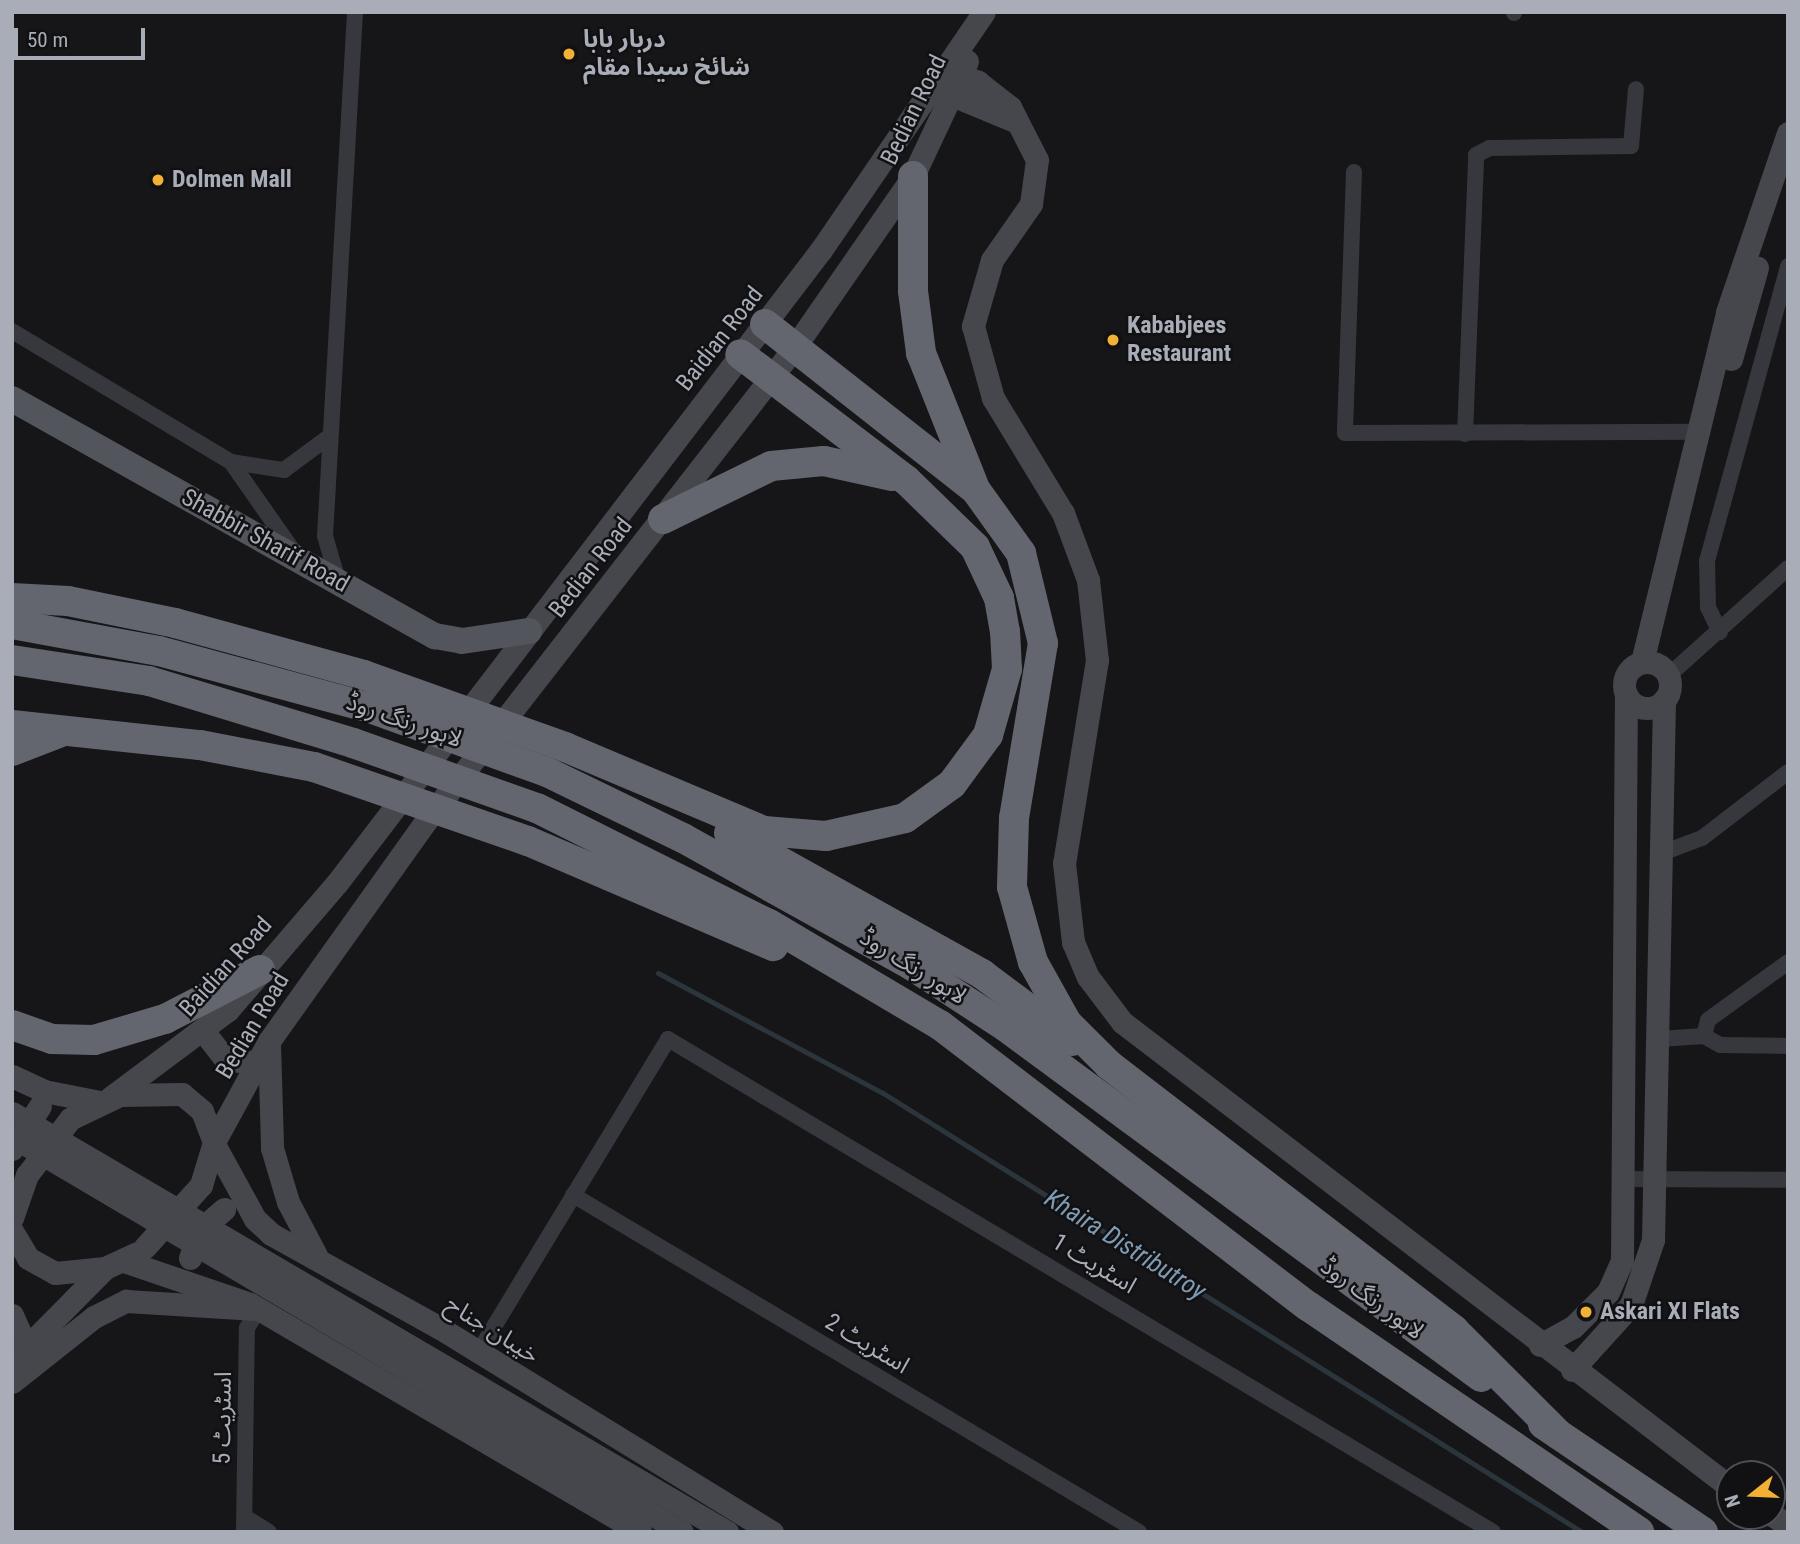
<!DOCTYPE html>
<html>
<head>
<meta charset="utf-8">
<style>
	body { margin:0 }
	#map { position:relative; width:1800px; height:1544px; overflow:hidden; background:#161618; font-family:"Roboto Condensed","Noto Sans Arabic",sans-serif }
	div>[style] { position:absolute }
	.stream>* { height:5px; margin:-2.5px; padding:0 2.5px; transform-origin:2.5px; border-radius:2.5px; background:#2c353c }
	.street>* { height:16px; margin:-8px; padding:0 8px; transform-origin:8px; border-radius:8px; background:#37383d }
	.secondary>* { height:23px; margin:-11.5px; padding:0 11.5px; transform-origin:11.5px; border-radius:11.5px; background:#45474d }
	.secondary>.ring { margin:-11.5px; padding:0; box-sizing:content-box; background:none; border:23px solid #45474d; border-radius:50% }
	.primary>* { height:26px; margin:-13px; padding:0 13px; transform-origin:13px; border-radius:13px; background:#53555c }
	.highway>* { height:30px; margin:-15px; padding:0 15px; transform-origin:15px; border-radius:15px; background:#63666e }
	.secondary-bridge>* { height:23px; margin:-11.5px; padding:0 11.5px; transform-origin:11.5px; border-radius:11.5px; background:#45474d }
	.highway-bridge>* { height:30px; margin:-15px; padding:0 15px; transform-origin:15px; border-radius:15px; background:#63666e }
	.dots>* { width:19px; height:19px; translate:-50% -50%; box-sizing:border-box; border:4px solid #111113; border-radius:50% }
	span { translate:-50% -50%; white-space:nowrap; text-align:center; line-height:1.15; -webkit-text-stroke:5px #111113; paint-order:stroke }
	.poi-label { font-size:24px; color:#a8adb8; font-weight:700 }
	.left { translate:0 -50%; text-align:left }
	.street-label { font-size:24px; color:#a8adb8 }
	.water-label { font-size:26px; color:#7f9bb3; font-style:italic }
	.frame { position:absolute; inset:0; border:14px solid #a8adb8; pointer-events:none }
	.north { position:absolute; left:1716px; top:1460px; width:70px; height:70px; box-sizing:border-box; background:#111113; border:2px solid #4d4f55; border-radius:50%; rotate:252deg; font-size:19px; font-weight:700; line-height:28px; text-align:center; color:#a8adb8 }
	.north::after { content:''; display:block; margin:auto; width:24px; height:32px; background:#f2b134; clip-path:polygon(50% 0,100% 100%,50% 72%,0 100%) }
	.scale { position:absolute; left:14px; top:28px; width:131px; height:32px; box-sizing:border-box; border:4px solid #a8adb8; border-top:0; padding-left:9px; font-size:21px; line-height:24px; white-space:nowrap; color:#a8adb8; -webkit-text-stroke:5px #111113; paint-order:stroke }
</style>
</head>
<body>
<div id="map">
	<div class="stream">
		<div style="left:658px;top:973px;width:255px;rotate:28.1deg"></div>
		<div style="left:883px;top:1093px;width:825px;rotate:32.13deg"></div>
	</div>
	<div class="street">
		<div style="left:1514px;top:13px;width:1px;rotate:-90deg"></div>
		<div style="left:1354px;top:172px;width:261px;rotate:92deg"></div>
		<div style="left:1345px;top:433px;width:353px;rotate:-0.2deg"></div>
		<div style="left:12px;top:331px;width:255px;rotate:30.9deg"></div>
		<div style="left:231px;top:462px;width:110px;rotate:55deg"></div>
		<div style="left:1465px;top:434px;width:279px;rotate:-87.7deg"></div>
		<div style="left:1476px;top:155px;width:16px;rotate:-27deg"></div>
		<div style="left:1490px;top:148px;width:141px;rotate:-0.8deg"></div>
		<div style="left:1631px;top:146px;width:57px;rotate:-85deg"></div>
		<div style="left:231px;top:462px;width:54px;rotate:8.6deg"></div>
		<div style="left:284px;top:470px;width:57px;rotate:-36.5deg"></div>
		<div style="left:338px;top:581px;width:47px;rotate:-106.1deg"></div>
		<div style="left:325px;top:536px;width:525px;rotate:-86.72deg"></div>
		<div style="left:1720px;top:632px;width:28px;rotate:-116deg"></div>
		<div style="left:1708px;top:607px;width:46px;rotate:-91.2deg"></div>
		<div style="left:1707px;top:561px;width:306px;rotate:-74.6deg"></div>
		<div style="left:1668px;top:676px;width:161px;rotate:-42deg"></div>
		<div style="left:1662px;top:853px;width:43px;rotate:-20.6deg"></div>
		<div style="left:1702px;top:838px;width:108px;rotate:-37.5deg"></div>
		<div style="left:1704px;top:1036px;width:18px;rotate:29deg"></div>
		<div style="left:1720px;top:1045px;width:68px;rotate:0.8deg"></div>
		<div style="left:1659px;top:1039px;width:45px;rotate:-3.8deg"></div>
		<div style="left:1704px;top:1036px;width:16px;rotate:-76deg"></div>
		<div style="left:1708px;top:1020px;width:99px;rotate:-35.9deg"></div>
		<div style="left:1622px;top:1179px;width:166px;rotate:0.3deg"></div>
		<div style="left:573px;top:1195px;width:659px;rotate:30.77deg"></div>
		<div style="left:478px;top:1353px;width:367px;rotate:-58.8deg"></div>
		<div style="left:668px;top:1039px;width:961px;rotate:30.86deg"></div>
		<div style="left:245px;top:1517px;width:28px;rotate:32deg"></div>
		<div style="left:244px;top:1532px;width:204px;rotate:-89.2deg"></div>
		<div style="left:247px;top:1328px;width:22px;rotate:-58deg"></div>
	</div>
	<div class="secondary">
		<div style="left:942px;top:70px;width:38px;rotate:18deg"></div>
		<div style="left:978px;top:82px;width:41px;rotate:38deg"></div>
		<div style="left:1010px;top:107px;width:59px;rotate:63deg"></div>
		<div style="left:1037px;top:160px;width:44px;rotate:97.8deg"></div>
		<div style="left:1031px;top:204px;width:68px;rotate:124.9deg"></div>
		<div style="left:992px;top:260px;width:69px;rotate:106.1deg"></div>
		<div style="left:973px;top:326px;width:75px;rotate:74.5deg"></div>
		<div style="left:993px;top:398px;width:135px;rotate:58.7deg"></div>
		<div style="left:1063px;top:513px;width:72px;rotate:69.5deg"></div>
		<div style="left:1088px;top:580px;width:81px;rotate:83.6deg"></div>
		<div style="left:1097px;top:660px;width:206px;rotate:99.2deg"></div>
		<div style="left:1064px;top:863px;width:80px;rotate:83.5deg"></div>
		<div style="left:1073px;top:942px;width:38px;rotate:67deg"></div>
		<div style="left:1088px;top:977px;width:56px;rotate:52.9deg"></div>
		<div style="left:1122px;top:1022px;width:765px;rotate:37.41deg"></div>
		<div style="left:942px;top:91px;width:81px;rotate:22.5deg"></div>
		<div style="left:1731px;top:359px;width:95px;rotate:-74.1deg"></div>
		<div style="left:1642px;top:662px;width:360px;rotate:-76.3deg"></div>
		<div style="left:1727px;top:312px;width:189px;rotate:-71.2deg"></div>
		<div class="ring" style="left:1624px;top:662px;width:23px;height:23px"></div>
		<div style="left:204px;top:1032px;width:36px;rotate:52deg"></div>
		<div style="left:226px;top:1060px;width:31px;rotate:4deg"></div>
		<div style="left:269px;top:1044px;width:104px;rotate:88.3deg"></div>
		<div style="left:272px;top:1148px;width:56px;rotate:73.5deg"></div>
		<div style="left:288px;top:1202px;width:60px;rotate:62.2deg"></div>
		<div style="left:12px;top:1076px;width:35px;rotate:25deg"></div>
		<div style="left:44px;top:1091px;width:57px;rotate:11.1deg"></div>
		<div style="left:110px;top:1098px;width:147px;rotate:-36.7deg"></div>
		<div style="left:228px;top:1010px;width:167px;rotate:-49.4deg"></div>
		<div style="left:337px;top:883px;width:797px;rotate:-52.6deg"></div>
		<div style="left:821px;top:250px;width:288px;rotate:-55.6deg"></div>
		<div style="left:12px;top:1113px;width:829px;rotate:30.37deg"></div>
		<div style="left:70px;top:1119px;width:55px;rotate:-25.6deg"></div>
		<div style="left:120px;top:1095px;width:62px;rotate:-0.9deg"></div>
		<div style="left:182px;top:1094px;width:26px;rotate:40deg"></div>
		<div style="left:202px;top:1111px;width:33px;rotate:69deg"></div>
		<div style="left:214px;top:1142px;width:45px;rotate:106.8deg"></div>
		<div style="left:12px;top:1136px;width:778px;rotate:30.58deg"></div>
		<div style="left:214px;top:1142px;width:115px;rotate:-61.4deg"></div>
		<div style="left:269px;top:1041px;width:270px;rotate:-54.5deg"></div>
		<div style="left:426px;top:821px;width:599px;rotate:-52.12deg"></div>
		<div style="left:794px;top:348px;width:209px;rotate:-55.3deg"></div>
		<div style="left:913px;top:176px;width:127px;rotate:-64.8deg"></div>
		<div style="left:215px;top:1146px;width:83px;rotate:61.3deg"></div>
		<div style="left:255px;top:1219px;width:22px;rotate:43deg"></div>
		<div style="left:271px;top:1234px;width:193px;rotate:29.1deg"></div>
		<div style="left:440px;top:1328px;width:390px;rotate:31.6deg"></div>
		<div style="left:12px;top:1218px;width:46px;rotate:-70.8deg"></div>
		<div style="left:12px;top:1231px;width:31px;rotate:59deg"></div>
		<div style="left:28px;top:1258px;width:31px;rotate:29deg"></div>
		<div style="left:55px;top:1273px;width:50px;rotate:-5.7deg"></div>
		<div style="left:105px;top:1268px;width:35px;rotate:-25deg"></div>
		<div style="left:124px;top:1261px;width:133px;rotate:18.8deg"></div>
		<div style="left:250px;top:1304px;width:452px;rotate:30.3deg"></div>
		<div style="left:12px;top:1315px;width:35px;rotate:66deg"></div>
		<div style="left:1540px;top:1345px;width:38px;rotate:-29deg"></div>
		<div style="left:1573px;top:1327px;width:49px;rotate:-45deg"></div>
		<div style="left:1608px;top:1292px;width:34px;rotate:-66deg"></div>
		<div style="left:1622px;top:1261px;width:567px;rotate:-89.6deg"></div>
		<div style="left:12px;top:1362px;width:132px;rotate:-45.3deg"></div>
		<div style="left:1572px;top:1370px;width:88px;rotate:-47.8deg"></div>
		<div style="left:1631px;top:1305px;width:69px;rotate:-71.3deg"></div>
		<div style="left:1653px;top:1240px;width:540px;rotate:-88.83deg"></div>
		<div style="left:12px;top:1382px;width:105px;rotate:-38.4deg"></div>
		<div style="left:94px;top:1317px;width:36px;rotate:-27deg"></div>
		<div style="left:126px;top:1301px;width:130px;rotate:3.5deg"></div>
		<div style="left:1772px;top:1515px;width:19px;rotate:32deg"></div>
	</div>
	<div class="primary">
		<div style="left:12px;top:399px;width:485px;rotate:29.3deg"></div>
		<div style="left:435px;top:636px;width:27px;rotate:10deg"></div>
		<div style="left:462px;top:641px;width:68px;rotate:-8.5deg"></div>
	</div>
	<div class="highway">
		<div style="left:913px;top:176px;width:115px;rotate:90deg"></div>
		<div style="left:913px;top:291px;width:63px;rotate:82.6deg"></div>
		<div style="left:921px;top:353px;width:143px;rotate:68.3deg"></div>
		<div style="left:765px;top:324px;width:267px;rotate:38.2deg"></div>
		<div style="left:975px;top:489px;width:79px;rotate:54.3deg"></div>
		<div style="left:1021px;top:553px;width:93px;rotate:76.3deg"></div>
		<div style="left:1043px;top:643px;width:177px;rotate:99.4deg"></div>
		<div style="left:1014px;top:818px;width:69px;rotate:91.7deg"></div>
		<div style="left:1012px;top:887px;width:78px;rotate:74.4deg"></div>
		<div style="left:1033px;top:962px;width:70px;rotate:60.9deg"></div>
		<div style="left:1067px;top:1023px;width:59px;rotate:45deg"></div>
		<div style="left:1109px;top:1065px;width:435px;rotate:37.5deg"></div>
		<div style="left:1454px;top:1330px;width:147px;rotate:45deg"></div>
		<div style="left:663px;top:519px;width:120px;rotate:-26.1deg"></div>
		<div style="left:771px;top:466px;width:53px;rotate:-5.4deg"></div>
		<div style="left:824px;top:461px;width:70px;rotate:12.4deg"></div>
		<div style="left:12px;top:598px;width:56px;rotate:3.1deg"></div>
		<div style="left:68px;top:601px;width:109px;rotate:11.6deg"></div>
		<div style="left:175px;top:623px;width:196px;rotate:15.4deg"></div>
		<div style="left:12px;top:624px;width:149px;rotate:10.4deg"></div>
		<div style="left:159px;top:651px;width:215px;rotate:15.1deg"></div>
		<div style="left:12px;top:660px;width:139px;rotate:8.7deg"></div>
		<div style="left:149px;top:681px;width:213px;rotate:16.9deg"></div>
		<div style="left:12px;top:725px;width:189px;rotate:6.1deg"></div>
		<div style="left:200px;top:745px;width:116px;rotate:10.9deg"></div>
		<div style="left:565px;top:747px;width:216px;rotate:22.9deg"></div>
		<div style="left:764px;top:831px;width:62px;rotate:4.6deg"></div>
		<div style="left:826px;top:836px;width:81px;rotate:-12.8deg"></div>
		<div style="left:905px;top:818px;width:58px;rotate:-35.9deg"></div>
		<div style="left:952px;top:784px;width:61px;rotate:-53.7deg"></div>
		<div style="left:988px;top:735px;width:69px;rotate:-73.9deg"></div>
		<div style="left:1007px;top:669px;width:37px;rotate:-93deg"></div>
		<div style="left:1005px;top:632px;width:35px;rotate:-100deg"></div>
		<div style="left:999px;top:598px;width:56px;rotate:-115.2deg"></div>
		<div style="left:975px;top:547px;width:96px;rotate:-135.8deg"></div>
		<div style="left:906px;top:480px;width:208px;rotate:-142.8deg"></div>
		<div style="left:12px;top:751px;width:50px;rotate:-21deg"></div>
		<div style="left:547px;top:772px;width:151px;rotate:25.9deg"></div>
		<div style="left:683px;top:838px;width:261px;rotate:29.1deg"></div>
		<div style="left:911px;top:965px;width:113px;rotate:33.1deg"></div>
		<div style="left:1006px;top:1027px;width:590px;rotate:36.38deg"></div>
		<div style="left:537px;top:808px;width:259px;rotate:26.6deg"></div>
		<div style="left:769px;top:924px;width:199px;rotate:30.6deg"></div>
		<div style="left:940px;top:1025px;width:463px;rotate:37.4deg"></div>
		<div style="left:1308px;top:1306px;width:401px;rotate:34.3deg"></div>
		<div style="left:729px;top:833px;width:290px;rotate:29.1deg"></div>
		<div style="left:982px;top:974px;width:112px;rotate:36.7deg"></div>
		<div style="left:528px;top:841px;width:267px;rotate:23.2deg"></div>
		<div style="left:12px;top:1025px;width:42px;rotate:19.3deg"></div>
		<div style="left:52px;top:1039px;width:42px;rotate:1.4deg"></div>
		<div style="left:94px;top:1040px;width:74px;rotate:-16.5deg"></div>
		<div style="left:165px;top:1019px;width:107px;rotate:-27.3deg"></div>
		<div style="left:1543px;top:1424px;width:193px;rotate:34deg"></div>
	</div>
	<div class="secondary-bridge">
		<div style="left:12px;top:1149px;width:51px;rotate:-56.9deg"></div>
		<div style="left:27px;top:1175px;width:71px;rotate:-52.5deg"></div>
		<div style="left:145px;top:1247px;width:84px;rotate:-47.9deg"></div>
		<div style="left:190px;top:1258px;width:30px;rotate:-70deg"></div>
		<div style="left:200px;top:1230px;width:32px;rotate:-41deg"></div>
	</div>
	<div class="highway-bridge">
		<div style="left:364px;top:675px;width:214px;rotate:19.7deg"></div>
		<div style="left:367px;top:707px;width:191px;rotate:19.9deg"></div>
		<div style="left:353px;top:743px;width:195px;rotate:19.5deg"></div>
		<div style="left:314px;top:767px;width:226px;rotate:19.1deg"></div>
	</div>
	<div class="dots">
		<div style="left:569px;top:54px;background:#f2b134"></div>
		<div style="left:158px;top:180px;background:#f2b134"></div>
		<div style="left:1113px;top:340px;background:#f2b134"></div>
		<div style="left:1586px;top:1312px;background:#f2b134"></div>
	</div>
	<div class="poi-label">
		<span class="left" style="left:583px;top:54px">دربار بابا<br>شائخ سیدا مقام</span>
		<span class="left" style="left:172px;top:180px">Dolmen Mall</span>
		<span class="left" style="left:1127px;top:340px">Kababjees<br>Restaurant</span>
		<span class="left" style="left:1600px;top:1312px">Askari XI Flats</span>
	</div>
	<div class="street-label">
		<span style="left:914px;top:110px;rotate:-64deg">Bedian Road</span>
		<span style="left:720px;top:339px;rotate:-52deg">Baidian Road</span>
		<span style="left:265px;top:541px;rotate:29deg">Shabbir Sharif Road</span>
		<span style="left:591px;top:568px;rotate:-52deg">Bedian Road</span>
		<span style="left:404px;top:721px;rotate:19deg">لاہور رنگ روڈ</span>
		<span style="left:226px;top:967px;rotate:-48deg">Baidian Road</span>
		<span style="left:913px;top:967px;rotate:32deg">لاہور رنگ روڈ</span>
		<span style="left:253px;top:1026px;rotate:-59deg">Bedian Road</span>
		<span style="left:1094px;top:1264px;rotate:31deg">اسٹریٹ 1</span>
		<span style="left:1372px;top:1299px;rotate:36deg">لاہور رنگ روڈ</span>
		<span style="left:492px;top:1330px;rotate:32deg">خیبان جناح</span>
		<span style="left:867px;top:1344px;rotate:31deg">اسٹریٹ 2</span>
		<span style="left:223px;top:1418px;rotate:-89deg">اسٹریٹ 5</span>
	</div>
	<div class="water-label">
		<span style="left:1125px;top:1245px;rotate:32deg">Khaira Distributroy</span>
	</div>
	<div class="frame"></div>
	<div class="north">N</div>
	<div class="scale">50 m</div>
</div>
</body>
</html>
